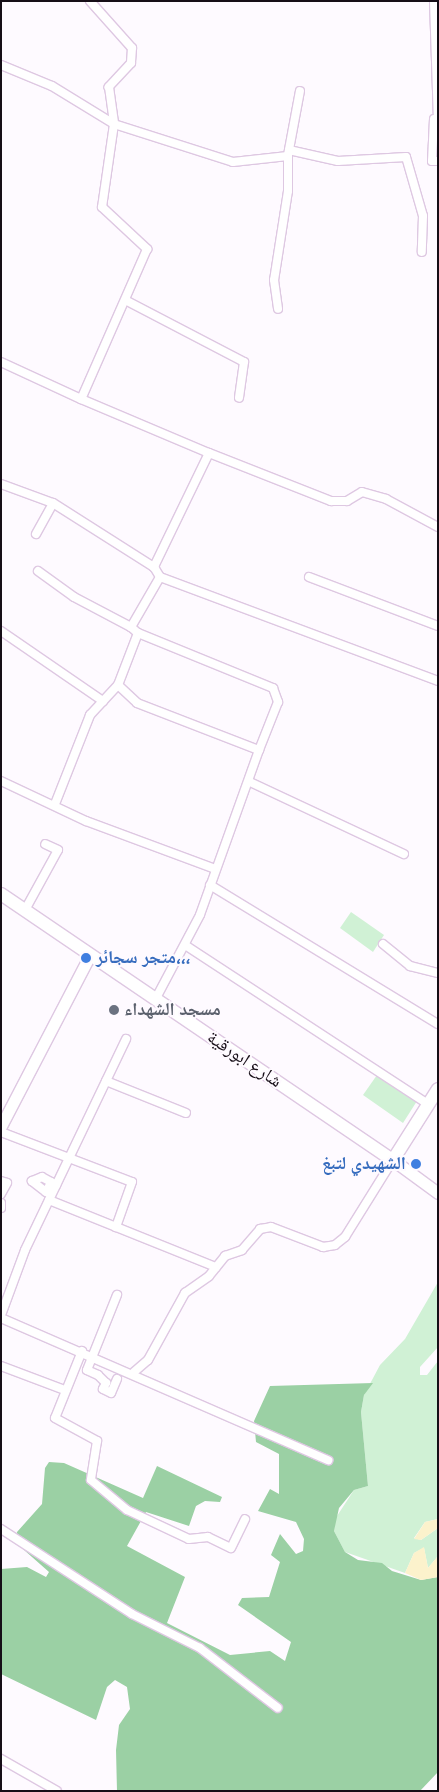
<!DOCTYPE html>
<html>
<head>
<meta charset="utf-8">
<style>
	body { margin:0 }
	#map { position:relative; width:439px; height:1792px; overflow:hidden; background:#fefaff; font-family:Spectral,"Noto Naskh Arabic",serif }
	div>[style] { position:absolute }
	.green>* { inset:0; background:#d0f1d5 }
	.forest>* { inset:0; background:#9bd0a4 }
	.sand>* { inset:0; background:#fcf2cc }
	.roads { filter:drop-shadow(1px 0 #dec8e2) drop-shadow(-1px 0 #dec8e2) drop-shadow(0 1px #dec8e2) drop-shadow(0 -1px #dec8e2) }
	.street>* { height:8px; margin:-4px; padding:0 4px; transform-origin:4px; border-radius:4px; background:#fff }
	.secondary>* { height:11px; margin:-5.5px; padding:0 5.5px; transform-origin:5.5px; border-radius:5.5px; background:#fff }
	.primary>* { height:12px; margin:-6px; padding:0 6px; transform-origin:6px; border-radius:6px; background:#fff }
	.dots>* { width:14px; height:14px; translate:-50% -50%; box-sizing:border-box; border:2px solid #fefaff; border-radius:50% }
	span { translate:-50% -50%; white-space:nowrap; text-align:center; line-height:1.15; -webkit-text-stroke:4px #fefaff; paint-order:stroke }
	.shop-label { font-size:18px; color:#366cbe; font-weight:700 }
	.left { translate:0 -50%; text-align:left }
	.right { translate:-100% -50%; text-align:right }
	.worship-label { font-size:18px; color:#5b616d; font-weight:700 }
	.street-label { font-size:18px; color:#160e17 }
	.frame { position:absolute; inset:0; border:2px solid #160e17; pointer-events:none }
</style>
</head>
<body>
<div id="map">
	<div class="green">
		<div style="clip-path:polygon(351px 912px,384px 935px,373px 952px,340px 928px)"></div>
		<div style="clip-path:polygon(377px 1075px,417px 1101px,403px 1123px,363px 1095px)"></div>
		<div style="clip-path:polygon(438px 1282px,438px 1347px,420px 1367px,420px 1375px,427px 1375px,438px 1361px,438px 1519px,425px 1522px,414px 1538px,421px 1540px,438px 1528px,438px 1556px,428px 1568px,424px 1548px,414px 1553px,405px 1573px,345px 1552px,334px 1531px,335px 1519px,354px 1490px,368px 1486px,361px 1412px,364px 1395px,380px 1365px,405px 1339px)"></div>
	</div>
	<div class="forest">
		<div style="clip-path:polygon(373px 1383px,364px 1395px,361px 1412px,368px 1486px,354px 1490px,339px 1508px,334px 1531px,345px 1552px,358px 1560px,382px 1563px,392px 1571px,421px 1580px,438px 1577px,438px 1772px,420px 1791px,117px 1791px,116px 1750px,119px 1725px,130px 1709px,127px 1687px,115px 1680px,107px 1687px,96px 1720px,1px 1674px,1px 1569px,27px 1567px,46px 1577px,49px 1572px,15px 1542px,17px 1532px,42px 1504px,45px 1468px,49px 1462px,64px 1463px,143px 1498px,157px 1466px,222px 1497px,220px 1502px,205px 1501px,196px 1506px,189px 1526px,146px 1512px,127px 1546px,185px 1577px,167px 1623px,230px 1655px,270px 1651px,285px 1661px,291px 1642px,238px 1605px,242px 1598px,269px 1597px,280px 1562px,271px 1555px,280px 1534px,296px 1554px,303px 1551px,304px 1539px,296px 1522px,258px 1511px,270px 1489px,279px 1494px,279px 1454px,256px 1442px,254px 1421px,270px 1386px)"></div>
	</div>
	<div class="sand">
		<div style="clip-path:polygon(438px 1519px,438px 1528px,421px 1540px,414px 1539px,425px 1522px)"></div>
		<div style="clip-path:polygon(424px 1547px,428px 1568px,438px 1556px,438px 1577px,421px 1580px,405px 1573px,414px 1553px)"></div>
	</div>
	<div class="roads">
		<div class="street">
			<div style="left:90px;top:1px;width:63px;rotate:48.2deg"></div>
			<div style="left:132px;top:48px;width:15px;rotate:94deg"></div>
			<div style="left:131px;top:63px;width:33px;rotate:133deg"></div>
			<div style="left:109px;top:87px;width:37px;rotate:82deg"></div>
			<div style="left:114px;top:124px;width:125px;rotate:17.7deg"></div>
			<div style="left:233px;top:162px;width:55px;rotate:-6.2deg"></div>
			<div style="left:288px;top:156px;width:35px;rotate:90deg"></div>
			<div style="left:288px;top:191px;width:90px;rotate:98.9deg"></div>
			<div style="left:274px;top:280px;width:29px;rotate:82deg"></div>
			<div style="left:434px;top:1px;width:118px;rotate:88.1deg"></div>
			<div style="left:1px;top:65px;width:55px;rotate:22.4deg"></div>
			<div style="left:52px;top:86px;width:73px;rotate:31.5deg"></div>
			<div style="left:114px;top:124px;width:84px;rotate:98.2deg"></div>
			<div style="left:102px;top:207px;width:62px;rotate:43deg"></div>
			<div style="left:147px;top:249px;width:164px;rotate:113.7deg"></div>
			<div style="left:81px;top:399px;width:88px;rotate:-155.2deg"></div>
			<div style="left:434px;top:119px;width:42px;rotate:92.7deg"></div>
			<div style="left:432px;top:161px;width:6px"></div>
			<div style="left:289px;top:150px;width:50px;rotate:12.7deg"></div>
			<div style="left:338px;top:161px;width:68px;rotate:-3.4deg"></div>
			<div style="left:406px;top:157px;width:61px;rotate:73.9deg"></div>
			<div style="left:423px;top:216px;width:36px;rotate:92deg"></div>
			<div style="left:288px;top:155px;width:65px;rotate:-79.4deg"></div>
			<div style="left:127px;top:301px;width:132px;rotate:27.5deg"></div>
			<div style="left:244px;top:362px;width:36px;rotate:98deg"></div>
			<div style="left:81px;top:399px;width:139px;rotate:22.9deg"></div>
			<div style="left:209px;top:453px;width:127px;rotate:115.8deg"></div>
			<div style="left:209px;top:453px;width:131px;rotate:21.5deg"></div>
			<div style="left:331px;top:501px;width:16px"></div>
			<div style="left:347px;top:501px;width:17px;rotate:-31deg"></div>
			<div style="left:362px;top:492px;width:25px;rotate:16deg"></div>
			<div style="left:386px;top:499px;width:59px;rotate:28.3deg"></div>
			<div style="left:1px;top:484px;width:55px;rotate:20.1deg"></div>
			<div style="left:53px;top:503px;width:120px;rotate:32.4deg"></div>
			<div style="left:154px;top:567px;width:12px;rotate:59deg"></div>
			<div style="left:160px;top:577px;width:58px;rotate:120.1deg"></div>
			<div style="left:131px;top:627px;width:9px;rotate:41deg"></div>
			<div style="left:138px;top:633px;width:56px;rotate:111deg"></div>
			<div style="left:118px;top:685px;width:26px;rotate:43deg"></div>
			<div style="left:137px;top:703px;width:131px;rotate:21.1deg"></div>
			<div style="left:259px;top:750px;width:175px;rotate:109.7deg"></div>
			<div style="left:200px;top:915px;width:96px;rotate:117.9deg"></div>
			<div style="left:36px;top:534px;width:35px;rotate:-61deg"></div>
			<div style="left:38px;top:571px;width:44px;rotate:35.8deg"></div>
			<div style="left:74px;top:597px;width:64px;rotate:27.8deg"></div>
			<div style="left:160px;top:577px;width:297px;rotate:20.5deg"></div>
			<div style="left:309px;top:577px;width:138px;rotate:20.8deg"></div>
			<div style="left:1px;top:631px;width:124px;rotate:34.5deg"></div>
			<div style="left:138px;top:633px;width:146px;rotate:22.2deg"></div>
			<div style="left:273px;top:688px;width:15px;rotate:70deg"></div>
			<div style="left:278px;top:702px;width:52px;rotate:111.6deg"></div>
			<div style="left:1px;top:781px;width:94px;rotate:25.2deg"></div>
			<div style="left:86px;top:821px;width:138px;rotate:20.4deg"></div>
			<div style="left:250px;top:782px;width:170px;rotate:25.1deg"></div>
			<div style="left:55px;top:804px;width:96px;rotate:-68.5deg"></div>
			<div style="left:90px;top:715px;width:41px;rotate:-47deg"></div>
			<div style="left:210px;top:885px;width:267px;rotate:31.4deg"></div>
			<div style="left:25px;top:910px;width:68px;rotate:-61.2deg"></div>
			<div style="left:58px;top:850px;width:14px;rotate:-155deg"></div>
			<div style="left:383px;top:944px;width:35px;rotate:39deg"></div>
			<div style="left:410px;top:966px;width:29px;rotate:14deg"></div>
			<div style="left:185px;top:945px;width:290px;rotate:33.2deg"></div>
			<div style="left:106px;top:1081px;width:86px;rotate:21.8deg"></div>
			<div style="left:1px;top:1132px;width:140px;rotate:20.9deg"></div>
			<div style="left:132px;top:1182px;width:48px;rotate:109.6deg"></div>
			<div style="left:1px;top:1181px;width:6px;rotate:18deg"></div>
			<div style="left:7px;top:1183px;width:13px;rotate:119deg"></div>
			<div style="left:51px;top:1182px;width:10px;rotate:-151deg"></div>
			<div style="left:42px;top:1177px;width:11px;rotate:158deg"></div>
			<div style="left:32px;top:1181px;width:18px;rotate:38deg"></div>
			<div style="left:46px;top:1192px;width:11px;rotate:-63deg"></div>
			<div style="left:51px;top:1182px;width:6px;rotate:31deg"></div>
			<div style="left:49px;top:1200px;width:180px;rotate:21.9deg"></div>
			<div style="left:1px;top:1203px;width:5px;rotate:90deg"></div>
			<div style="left:1px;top:1315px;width:69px;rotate:-69.7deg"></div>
			<div style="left:25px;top:1250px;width:234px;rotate:-64.4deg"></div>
			<div style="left:1px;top:1318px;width:357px;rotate:23.5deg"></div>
			<div style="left:82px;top:1351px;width:72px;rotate:111.9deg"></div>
			<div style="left:55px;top:1418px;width:48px;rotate:28.7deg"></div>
			<div style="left:97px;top:1441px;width:39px;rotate:99deg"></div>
			<div style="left:91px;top:1480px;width:47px;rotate:39.8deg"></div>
			<div style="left:127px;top:1510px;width:68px;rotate:25.1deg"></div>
			<div style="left:189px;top:1539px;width:19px;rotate:-6deg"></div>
			<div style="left:208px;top:1537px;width:25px;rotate:26deg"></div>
			<div style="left:231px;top:1548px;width:32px;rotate:-64deg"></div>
			<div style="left:1px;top:1366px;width:68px;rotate:20.6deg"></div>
			<div style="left:134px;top:1372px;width:18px;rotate:-41deg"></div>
			<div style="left:148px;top:1360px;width:77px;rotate:-61.1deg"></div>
			<div style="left:185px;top:1293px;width:29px;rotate:-35deg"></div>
			<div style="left:209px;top:1276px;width:26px;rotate:-51deg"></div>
			<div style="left:225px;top:1256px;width:18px;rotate:-19deg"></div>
			<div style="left:242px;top:1250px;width:28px;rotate:-49deg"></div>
			<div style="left:260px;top:1229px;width:11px;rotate:-10deg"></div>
			<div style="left:271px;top:1227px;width:56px;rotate:21deg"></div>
			<div style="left:323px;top:1247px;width:12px;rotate:-9deg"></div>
			<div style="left:335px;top:1245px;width:13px;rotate:-39deg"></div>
			<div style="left:345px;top:1237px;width:91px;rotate:-58.1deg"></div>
			<div style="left:117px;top:1379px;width:15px;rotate:113deg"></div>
			<div style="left:111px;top:1393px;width:9px;rotate:-153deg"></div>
			<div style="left:103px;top:1389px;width:7px;rotate:-63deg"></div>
			<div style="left:106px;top:1383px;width:11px;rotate:-135deg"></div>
			<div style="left:98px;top:1375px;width:12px;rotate:-156deg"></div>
			<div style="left:87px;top:1370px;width:81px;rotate:-68.2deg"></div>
			<div style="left:1px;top:1529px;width:156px;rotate:33deg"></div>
			<div style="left:132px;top:1614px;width:76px;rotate:26.6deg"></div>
			<div style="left:200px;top:1648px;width:98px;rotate:37.6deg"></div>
			<div style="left:1px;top:1759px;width:64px;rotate:29.7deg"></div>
		</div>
		<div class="secondary">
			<div style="left:1px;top:1126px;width:191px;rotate:-62.5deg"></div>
			<div style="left:393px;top:1160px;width:56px;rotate:36.3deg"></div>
		</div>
		<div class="primary">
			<div style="left:1px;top:894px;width:474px;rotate:34.2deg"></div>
			<div style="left:393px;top:1160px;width:84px;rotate:-57.6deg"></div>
		</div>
	</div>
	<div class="dots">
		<div style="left:86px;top:958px;background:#3f7fe0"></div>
		<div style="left:114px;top:1010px;background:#6b7280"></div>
		<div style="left:416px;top:1164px;background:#3f7fe0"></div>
	</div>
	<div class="shop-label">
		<span class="left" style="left:96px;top:958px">متجر سجائر،،،</span>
		<span class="right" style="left:406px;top:1164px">الشهيدي لتبغ</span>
	</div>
	<div class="worship-label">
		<span class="left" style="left:124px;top:1010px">مسجد الشهداء</span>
	</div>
	<div class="street-label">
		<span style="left:244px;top:1060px;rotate:34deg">شارع ابورقية</span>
	</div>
	<div class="frame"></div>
</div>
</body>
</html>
